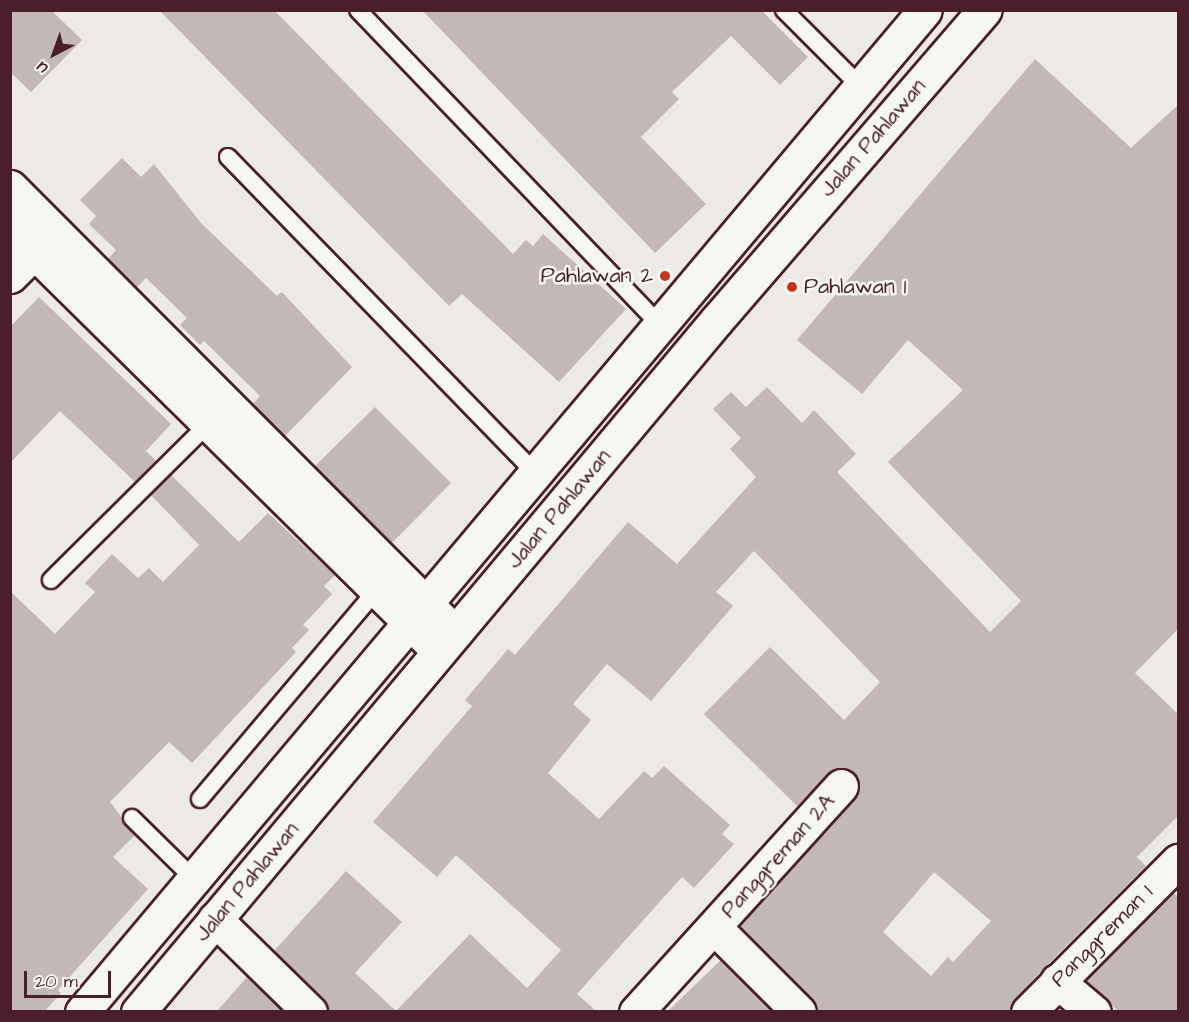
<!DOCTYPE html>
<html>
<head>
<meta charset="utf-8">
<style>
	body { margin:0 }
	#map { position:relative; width:1189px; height:1022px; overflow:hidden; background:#ece9e6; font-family:"Architects Daughter",sans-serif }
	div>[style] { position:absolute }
	.building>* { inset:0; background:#c4b7b7 }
	.roads { filter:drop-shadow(2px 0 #4a1f2b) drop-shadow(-2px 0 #4a1f2b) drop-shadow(0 2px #4a1f2b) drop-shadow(0 -2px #4a1f2b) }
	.service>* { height:16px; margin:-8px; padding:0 8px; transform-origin:8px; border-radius:8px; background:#f6f6f2 }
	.minor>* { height:33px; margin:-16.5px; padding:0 16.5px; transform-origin:16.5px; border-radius:16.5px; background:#f6f6f2 }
	.secondary>* { height:33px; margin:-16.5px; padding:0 16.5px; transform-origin:16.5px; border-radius:16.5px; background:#f6f6f2 }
	.dots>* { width:16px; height:16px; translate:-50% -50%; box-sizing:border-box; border:3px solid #f6f6f2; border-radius:50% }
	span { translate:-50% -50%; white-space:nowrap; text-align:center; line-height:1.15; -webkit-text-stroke:5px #f6f6f2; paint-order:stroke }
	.street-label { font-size:22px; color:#4a1f2b }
	.poi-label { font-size:22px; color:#4a1f2b }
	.right { translate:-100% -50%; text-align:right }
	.left { translate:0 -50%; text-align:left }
	.frame { position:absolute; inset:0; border:12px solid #4a1f2b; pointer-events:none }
	.north { position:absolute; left:24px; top:24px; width:60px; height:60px; -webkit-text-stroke:4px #f6f6f2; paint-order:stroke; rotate:221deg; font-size:16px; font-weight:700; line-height:24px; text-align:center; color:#4a1f2b }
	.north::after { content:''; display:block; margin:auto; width:21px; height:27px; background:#4a1f2b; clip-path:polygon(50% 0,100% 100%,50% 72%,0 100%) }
	.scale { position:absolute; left:24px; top:971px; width:87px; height:27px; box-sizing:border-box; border:3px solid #4a1f2b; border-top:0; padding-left:8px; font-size:18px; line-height:21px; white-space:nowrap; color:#4a1f2b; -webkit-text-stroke:4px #f6f6f2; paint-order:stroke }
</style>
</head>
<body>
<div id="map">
	<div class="building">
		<div style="clip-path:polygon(10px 10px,51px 10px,82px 40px,31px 92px,10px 72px)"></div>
		<div style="clip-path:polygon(159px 10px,274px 10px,513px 254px,526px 240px,533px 246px,543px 234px,626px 309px,559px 382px,462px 294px,449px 306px)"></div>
		<div style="clip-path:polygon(422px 10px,761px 10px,808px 57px,780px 85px,731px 36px,672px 92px,679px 99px,641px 137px,706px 204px,655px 253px)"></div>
		<div style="clip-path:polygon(evenodd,1035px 59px,1131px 148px,1179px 104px,1179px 628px,1135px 673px,1179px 715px,1179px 815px,1137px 857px,1146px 866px,1043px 969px,1015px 999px,1010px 1011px,817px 1011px,812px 999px,739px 926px,855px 799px,859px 780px,846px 768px,835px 768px,797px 806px,704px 714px,770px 647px,844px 720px,880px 682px,754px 551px,716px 592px,733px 606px,651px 701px,607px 664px,573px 704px,591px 720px,548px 773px,599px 819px,644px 771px,652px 778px,664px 766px,730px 825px,722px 834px,734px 844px,694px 888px,682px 877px,577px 994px,596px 1011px,328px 1011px,323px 999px,274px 951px,346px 871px,402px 922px,355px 973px,396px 1011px,470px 934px,527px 988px,561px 950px,456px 855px,437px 877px,373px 822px,472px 706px,465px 700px,508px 649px,515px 655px,628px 522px,677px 564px,756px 477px,730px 449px,741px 438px,713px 409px,731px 392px,746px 407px,767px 387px,802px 423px,814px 410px,856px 454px,837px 472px,990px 632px,1021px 601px,888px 462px,963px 390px,908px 340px,862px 394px,797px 340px,1035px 59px,934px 872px,991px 921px,953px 962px,948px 957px,931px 976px,883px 932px,934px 872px)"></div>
		<div style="clip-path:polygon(122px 158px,141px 177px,154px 164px,201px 223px,277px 296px,282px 292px,352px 367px,285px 436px,253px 404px,260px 396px,204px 341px,200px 345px,180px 325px,187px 318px,146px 278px,137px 287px,108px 259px,116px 250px,89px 224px,96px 216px,80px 200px)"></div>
		<div style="clip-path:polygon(39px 297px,171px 424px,146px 451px,156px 461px,135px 482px,60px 411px,10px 463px,10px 327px)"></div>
		<div style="clip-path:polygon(375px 407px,451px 483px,392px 543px,315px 466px)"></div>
		<div style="clip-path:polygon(171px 475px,239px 542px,268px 513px,335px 575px,324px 586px,332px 594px,303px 625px,309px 630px,292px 648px,296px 652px,192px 763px,169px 742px,110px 802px,135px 835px,113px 857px,148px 889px,58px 990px,61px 993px,45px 1011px,10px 1011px,10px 591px,55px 634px,95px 592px,85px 583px,112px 554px,138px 578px,149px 568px,163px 582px,199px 545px,151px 495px)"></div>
		<div style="clip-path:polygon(1173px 892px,1179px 898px,1179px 1011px,1118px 1011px,1086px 980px)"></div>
		<div style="clip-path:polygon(721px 960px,772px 1011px,668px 1011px)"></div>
		<div style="clip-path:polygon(247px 977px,283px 1011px,217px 1011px)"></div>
	</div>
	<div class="roads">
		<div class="service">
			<div style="left:358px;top:10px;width:436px;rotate:46.2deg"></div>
			<div style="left:784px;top:10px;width:109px;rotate:45deg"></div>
			<div style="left:228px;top:157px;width:441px;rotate:45.8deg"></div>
			<div style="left:51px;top:580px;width:220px;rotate:-44.8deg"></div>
			<div style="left:200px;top:799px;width:271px;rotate:-49.8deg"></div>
			<div style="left:132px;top:818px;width:87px;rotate:44.5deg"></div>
		</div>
		<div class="minor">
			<div style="left:10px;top:187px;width:630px;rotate:45.06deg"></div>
			<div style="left:10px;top:228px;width:602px;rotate:44.6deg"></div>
			<div style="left:10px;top:276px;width:34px;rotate:-45deg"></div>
			<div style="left:215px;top:919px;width:133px;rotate:44.4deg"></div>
			<div style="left:714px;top:927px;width:120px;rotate:45deg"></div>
			<div style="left:1057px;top:981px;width:48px;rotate:40deg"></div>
			<div style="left:636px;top:1012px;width:305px;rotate:-47.8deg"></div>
			<div style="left:1028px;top:1012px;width:213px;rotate:-45.2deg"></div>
		</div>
		<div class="secondary">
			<div style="left:82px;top:1012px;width:1309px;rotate:-49.93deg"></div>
			<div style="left:138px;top:1012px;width:901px;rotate:-50.09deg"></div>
			<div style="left:716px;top:321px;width:411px;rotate:-49.2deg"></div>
		</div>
	</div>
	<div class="dots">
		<div style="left:665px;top:276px;background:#c8321e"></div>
		<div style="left:792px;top:287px;background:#c8321e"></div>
	</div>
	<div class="street-label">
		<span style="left:873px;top:138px;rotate:-49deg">Jalan Pahlawan</span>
		<span style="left:559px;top:509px;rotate:-50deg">Jalan Pahlawan</span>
		<span style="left:778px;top:856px;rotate:-48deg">Panggreman 2A</span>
		<span style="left:247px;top:882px;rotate:-50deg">Jalan Pahlawan</span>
		<span style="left:1102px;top:936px;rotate:-45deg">Panggreman 1</span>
	</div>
	<div class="poi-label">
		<span class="right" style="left:653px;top:276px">Pahlawan 2</span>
		<span class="left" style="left:804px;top:287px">Pahlawan 1</span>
	</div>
	<div class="frame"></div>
	<div class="north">U</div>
	<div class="scale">20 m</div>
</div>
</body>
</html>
